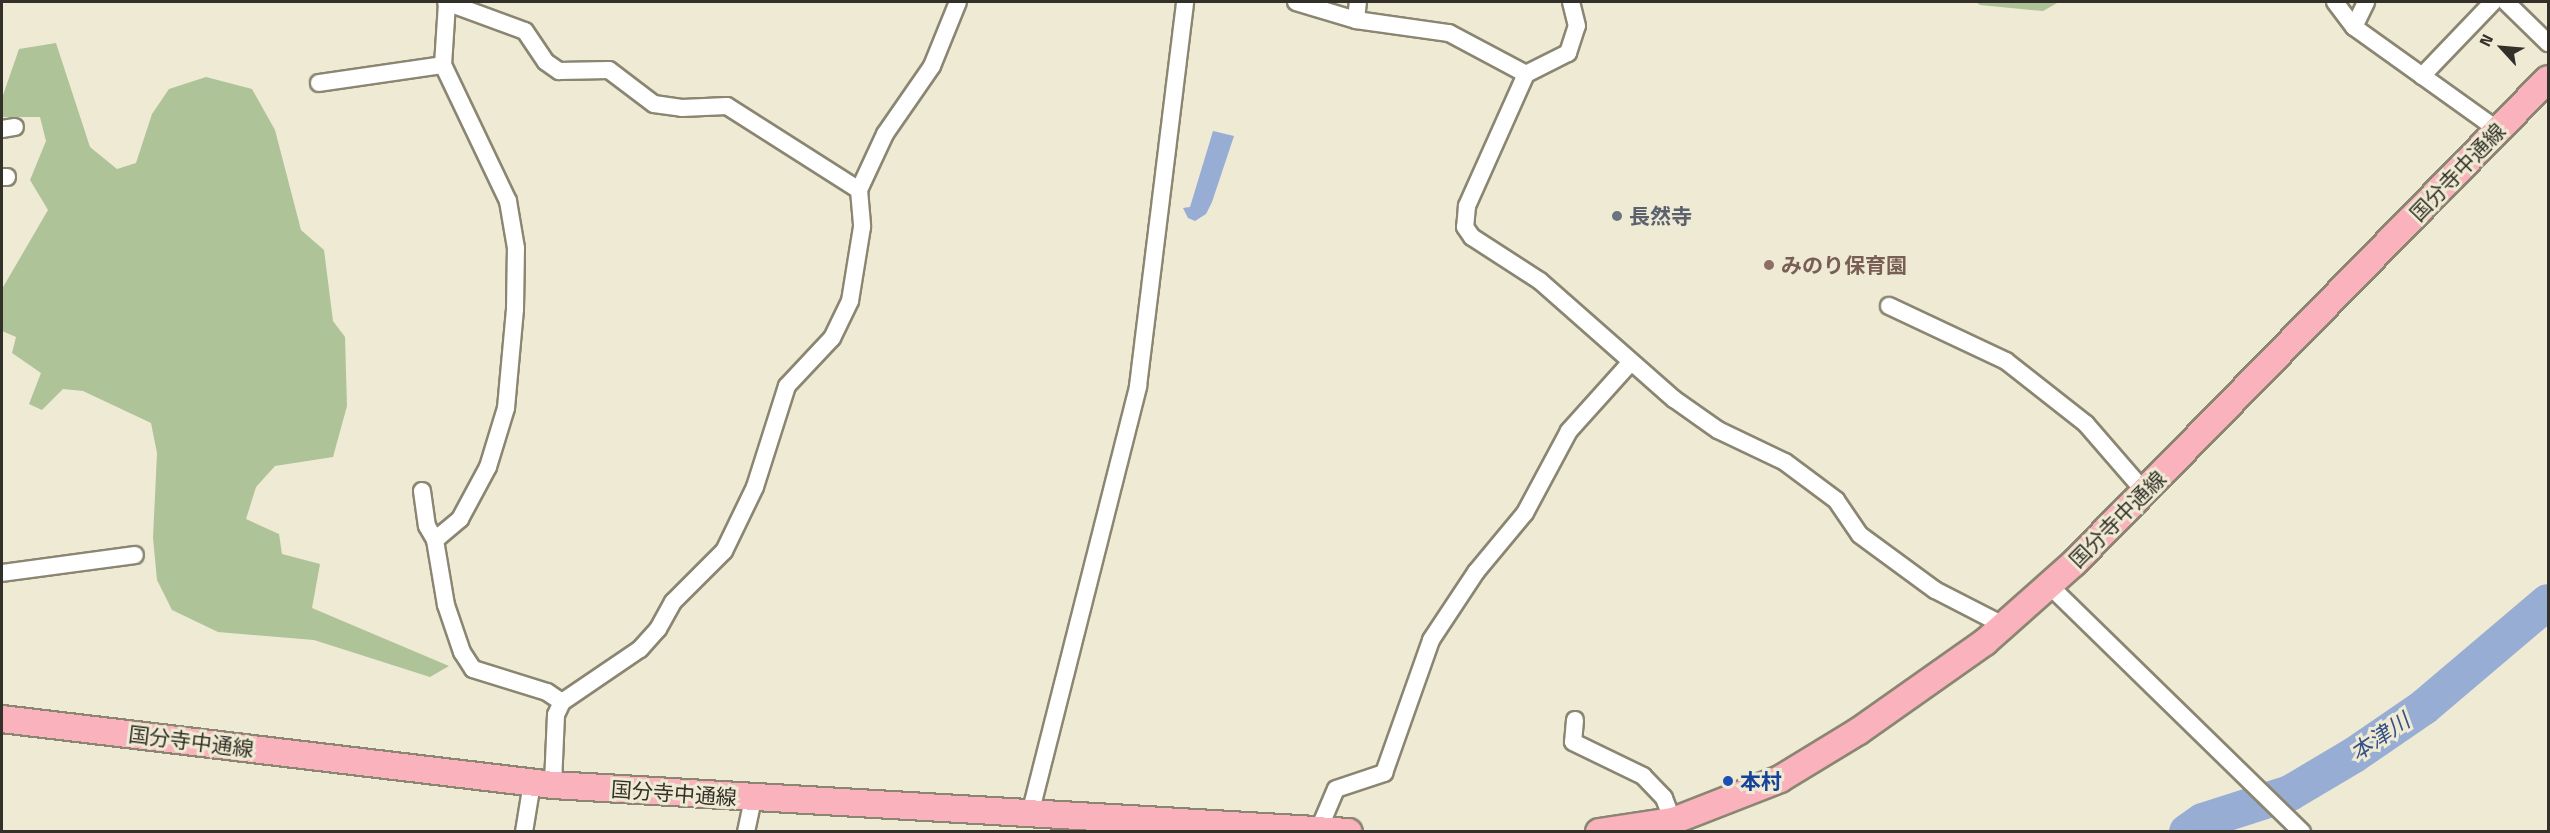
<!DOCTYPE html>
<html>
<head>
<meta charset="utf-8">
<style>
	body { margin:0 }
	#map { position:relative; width:2550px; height:833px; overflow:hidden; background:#eeead4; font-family:"Titillium Web","Noto Sans JP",sans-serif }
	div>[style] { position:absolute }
	.forest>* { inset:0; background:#afc399 }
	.water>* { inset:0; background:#97add3 }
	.river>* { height:36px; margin:-18px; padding:0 18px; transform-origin:18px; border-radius:18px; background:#97add3 }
	.roads { filter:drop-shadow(2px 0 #8a8672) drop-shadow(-2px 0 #8a8672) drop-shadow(0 2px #8a8672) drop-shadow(0 -2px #8a8672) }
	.street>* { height:16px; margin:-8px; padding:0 8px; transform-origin:8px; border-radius:8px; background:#fff }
	.primary>* { height:26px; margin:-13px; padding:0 13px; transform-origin:13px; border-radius:13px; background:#fab2bd }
	.dots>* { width:16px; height:16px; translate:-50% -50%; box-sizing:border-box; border:3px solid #eeead4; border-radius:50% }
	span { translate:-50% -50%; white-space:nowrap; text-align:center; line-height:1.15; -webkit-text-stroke:6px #eeead4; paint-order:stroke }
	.street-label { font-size:21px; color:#323028 }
	.worship-label { font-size:21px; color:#5b616d; font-weight:700 }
	.left { translate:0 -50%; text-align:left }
	.education-label { font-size:21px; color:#785e54; font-weight:700 }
	.transit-label { font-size:21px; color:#164399; font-weight:700 }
	.water-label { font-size:22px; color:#375286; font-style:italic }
	.frame { position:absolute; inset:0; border:3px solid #323028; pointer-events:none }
	.north { position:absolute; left:2472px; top:18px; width:60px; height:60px; -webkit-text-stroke:4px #eeead4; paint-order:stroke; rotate:296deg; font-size:16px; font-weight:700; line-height:24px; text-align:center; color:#323028 }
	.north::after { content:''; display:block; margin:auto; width:21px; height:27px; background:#323028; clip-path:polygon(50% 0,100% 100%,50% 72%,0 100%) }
</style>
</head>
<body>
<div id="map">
	<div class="forest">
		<div style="clip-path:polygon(1976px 2px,2059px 2px,2043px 11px,1980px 5px)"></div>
		<div style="clip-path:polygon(56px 43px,90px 147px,117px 169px,136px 163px,152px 114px,169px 89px,206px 77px,252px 89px,275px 130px,301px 230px,324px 250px,333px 321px,345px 337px,347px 406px,333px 457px,275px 466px,256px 487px,246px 519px,279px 534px,282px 554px,320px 564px,312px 608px,449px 666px,430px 677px,314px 640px,218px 632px,172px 610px,157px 580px,153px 538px,157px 453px,151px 423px,83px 391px,63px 389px,42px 410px,29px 404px,41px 373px,12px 353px,16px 337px,2px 331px,2px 289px,48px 210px,30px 180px,46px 141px,40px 117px,2px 117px,2px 98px,19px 49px)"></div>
	</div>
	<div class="water">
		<div style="clip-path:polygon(1213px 131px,1234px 136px,1212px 202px,1206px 214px,1195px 221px,1188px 218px,1183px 208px,1190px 207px)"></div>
	</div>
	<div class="river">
		<div style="left:2187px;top:832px;width:19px;rotate:-35deg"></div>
		<div style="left:2203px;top:821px;width:91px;rotate:-17.8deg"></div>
		<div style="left:2290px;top:793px;width:74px;rotate:-30.7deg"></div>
		<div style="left:2354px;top:755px;width:85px;rotate:-34.4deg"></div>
		<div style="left:2424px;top:707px;width:162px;rotate:-40.3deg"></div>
	</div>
	<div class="roads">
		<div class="street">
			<div style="left:446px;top:2px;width:84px;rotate:20.2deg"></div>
			<div style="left:525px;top:31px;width:37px;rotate:56deg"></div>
			<div style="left:546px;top:62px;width:16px;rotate:35deg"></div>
			<div style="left:559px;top:71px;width:50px;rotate:-1.1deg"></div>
			<div style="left:609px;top:70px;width:56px;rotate:37.1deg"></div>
			<div style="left:654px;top:104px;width:28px;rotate:8deg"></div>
			<div style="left:682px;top:108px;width:45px;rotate:-2.5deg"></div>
			<div style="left:727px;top:106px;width:156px;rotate:32.5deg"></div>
			<div style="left:859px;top:190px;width:37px;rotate:85deg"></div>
			<div style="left:862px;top:227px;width:75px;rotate:99.2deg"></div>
			<div style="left:850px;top:301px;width:41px;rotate:115.9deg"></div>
			<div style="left:832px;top:338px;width:66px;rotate:133.2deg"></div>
			<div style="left:787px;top:386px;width:106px;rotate:107.6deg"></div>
			<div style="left:755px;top:487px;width:71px;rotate:115.8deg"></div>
			<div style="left:724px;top:551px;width:72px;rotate:135deg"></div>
			<div style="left:673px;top:602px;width:31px;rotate:119deg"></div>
			<div style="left:658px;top:629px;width:27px;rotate:132deg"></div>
			<div style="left:640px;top:649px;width:94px;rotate:145.8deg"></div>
			<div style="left:562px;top:702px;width:14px;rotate:115deg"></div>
			<div style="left:556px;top:715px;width:70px;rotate:92.5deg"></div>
			<div style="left:1296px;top:2px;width:63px;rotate:16.7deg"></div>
			<div style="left:1356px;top:20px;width:94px;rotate:8deg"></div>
			<div style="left:1449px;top:33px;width:87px;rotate:28deg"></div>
			<div style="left:1526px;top:74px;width:145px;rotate:114.1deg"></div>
			<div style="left:1467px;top:206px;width:21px;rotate:95deg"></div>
			<div style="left:1465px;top:227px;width:12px;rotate:55deg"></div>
			<div style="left:1472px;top:237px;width:81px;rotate:32.9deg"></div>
			<div style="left:1540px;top:281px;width:179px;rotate:41.4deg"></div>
			<div style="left:1674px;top:399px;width:54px;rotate:35.2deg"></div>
			<div style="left:1718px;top:430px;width:74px;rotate:25.5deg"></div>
			<div style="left:1785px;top:462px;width:64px;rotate:36.7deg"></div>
			<div style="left:1836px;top:500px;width:42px;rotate:55.6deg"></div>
			<div style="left:1860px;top:535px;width:93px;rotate:36.3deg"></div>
			<div style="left:1935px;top:590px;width:79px;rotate:27.2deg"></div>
			<div style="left:2335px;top:2px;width:31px;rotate:53deg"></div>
			<div style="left:2354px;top:27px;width:177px;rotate:35.6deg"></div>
			<div style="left:2506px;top:2px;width:59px;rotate:44.3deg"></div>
			<div style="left:1356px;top:20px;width:18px;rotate:-84deg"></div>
			<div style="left:2354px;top:27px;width:28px;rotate:-64deg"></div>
			<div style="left:1526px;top:74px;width:47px;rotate:-26.6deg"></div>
			<div style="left:1568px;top:53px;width:28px;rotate:-72deg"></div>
			<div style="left:1577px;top:26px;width:25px;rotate:-104deg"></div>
			<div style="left:2422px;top:76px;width:103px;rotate:-46.2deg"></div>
			<div style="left:319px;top:83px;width:125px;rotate:-8.3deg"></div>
			<div style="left:2px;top:129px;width:13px;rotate:-9deg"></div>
			<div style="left:2px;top:177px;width:5px"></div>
			<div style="left:859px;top:190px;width:62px;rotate:-65.1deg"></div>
			<div style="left:885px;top:134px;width:83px;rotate:-55.3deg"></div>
			<div style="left:932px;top:66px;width:69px;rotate:-67.9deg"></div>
			<div style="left:1889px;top:306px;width:129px;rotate:25.2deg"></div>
			<div style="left:2006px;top:361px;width:102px;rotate:38.2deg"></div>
			<div style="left:2086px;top:424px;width:89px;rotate:49.1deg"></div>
			<div style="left:422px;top:491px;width:35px;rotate:82deg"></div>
			<div style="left:427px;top:526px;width:16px;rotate:60deg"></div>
			<div style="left:435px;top:540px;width:33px;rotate:-40deg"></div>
			<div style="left:460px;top:519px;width:59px;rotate:-61.7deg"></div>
			<div style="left:488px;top:467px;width:62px;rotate:-73deg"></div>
			<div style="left:506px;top:408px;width:99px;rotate:-84.8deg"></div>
			<div style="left:515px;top:309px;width:61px;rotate:-89.1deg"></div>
			<div style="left:516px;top:248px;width:48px;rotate:-99.7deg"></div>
			<div style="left:508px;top:201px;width:151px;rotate:-115.5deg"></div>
			<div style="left:443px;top:65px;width:62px;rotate:-86.3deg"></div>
			<div style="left:435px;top:540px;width:66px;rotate:80.4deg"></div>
			<div style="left:446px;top:605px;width:50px;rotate:71.2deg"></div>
			<div style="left:462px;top:652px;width:20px;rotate:57deg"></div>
			<div style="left:473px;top:669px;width:77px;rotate:17.3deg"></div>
			<div style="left:547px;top:692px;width:18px;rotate:34deg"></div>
			<div style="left:2px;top:573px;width:134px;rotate:-7.7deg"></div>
			<div style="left:2050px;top:586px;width:352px;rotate:44.3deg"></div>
			<div style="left:1575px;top:720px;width:22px;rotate:95deg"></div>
			<div style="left:1573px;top:742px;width:78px;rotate:25.9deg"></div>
			<div style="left:1643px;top:776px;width:30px;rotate:46deg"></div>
			<div style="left:1664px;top:798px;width:25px;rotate:69deg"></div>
			<div style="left:1031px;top:810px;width:437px;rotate:-75.8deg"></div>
			<div style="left:1138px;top:386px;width:387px;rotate:-83deg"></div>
			<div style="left:1319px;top:829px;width:43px;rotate:-67deg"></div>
			<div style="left:1336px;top:789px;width:51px;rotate:-18.4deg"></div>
			<div style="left:1384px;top:773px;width:141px;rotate:-70.5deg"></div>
			<div style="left:1431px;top:640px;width:82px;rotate:-56.5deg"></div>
			<div style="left:1476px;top:572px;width:77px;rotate:-50.3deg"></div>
			<div style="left:1525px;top:513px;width:93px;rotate:-61.8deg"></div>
			<div style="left:1569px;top:431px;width:91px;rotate:-48.1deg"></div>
			<div style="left:524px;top:832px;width:50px;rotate:-80.7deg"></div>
			<div style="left:746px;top:832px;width:35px;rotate:-78deg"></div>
		</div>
		<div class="primary">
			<div style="left:2px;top:719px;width:555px;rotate:6.83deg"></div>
			<div style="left:553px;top:785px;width:797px;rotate:3.38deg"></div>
			<div style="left:1599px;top:832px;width:75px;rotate:-8.5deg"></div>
			<div style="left:1673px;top:821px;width:115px;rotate:-21.4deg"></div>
			<div style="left:1780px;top:779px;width:92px;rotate:-31.3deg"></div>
			<div style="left:1859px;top:731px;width:154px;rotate:-35.2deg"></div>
			<div style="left:1985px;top:642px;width:119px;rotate:-41.6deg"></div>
			<div style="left:2074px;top:563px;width:677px;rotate:-45.6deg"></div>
		</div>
	</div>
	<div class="dots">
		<div style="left:1617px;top:216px;background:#6b7280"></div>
		<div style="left:1769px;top:265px;background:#8d6e63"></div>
		<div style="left:1728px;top:781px;background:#1a4fb4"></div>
	</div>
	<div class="street-label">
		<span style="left:2457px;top:172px;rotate:-46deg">国分寺中通線</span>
		<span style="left:2117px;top:519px;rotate:-45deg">国分寺中通線</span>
		<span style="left:191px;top:741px;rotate:7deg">国分寺中通線</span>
		<span style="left:674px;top:793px;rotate:4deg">国分寺中通線</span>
	</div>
	<div class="worship-label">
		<span class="left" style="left:1629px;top:216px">長然寺</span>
	</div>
	<div class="education-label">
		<span class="left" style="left:1781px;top:265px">みのり保育園</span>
	</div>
	<div class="transit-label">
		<span class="left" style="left:1740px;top:781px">本村</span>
	</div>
	<div class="water-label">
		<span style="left:2380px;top:737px;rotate:-34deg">本津川</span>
	</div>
	<div class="frame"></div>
	<div class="north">N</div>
</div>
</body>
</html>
